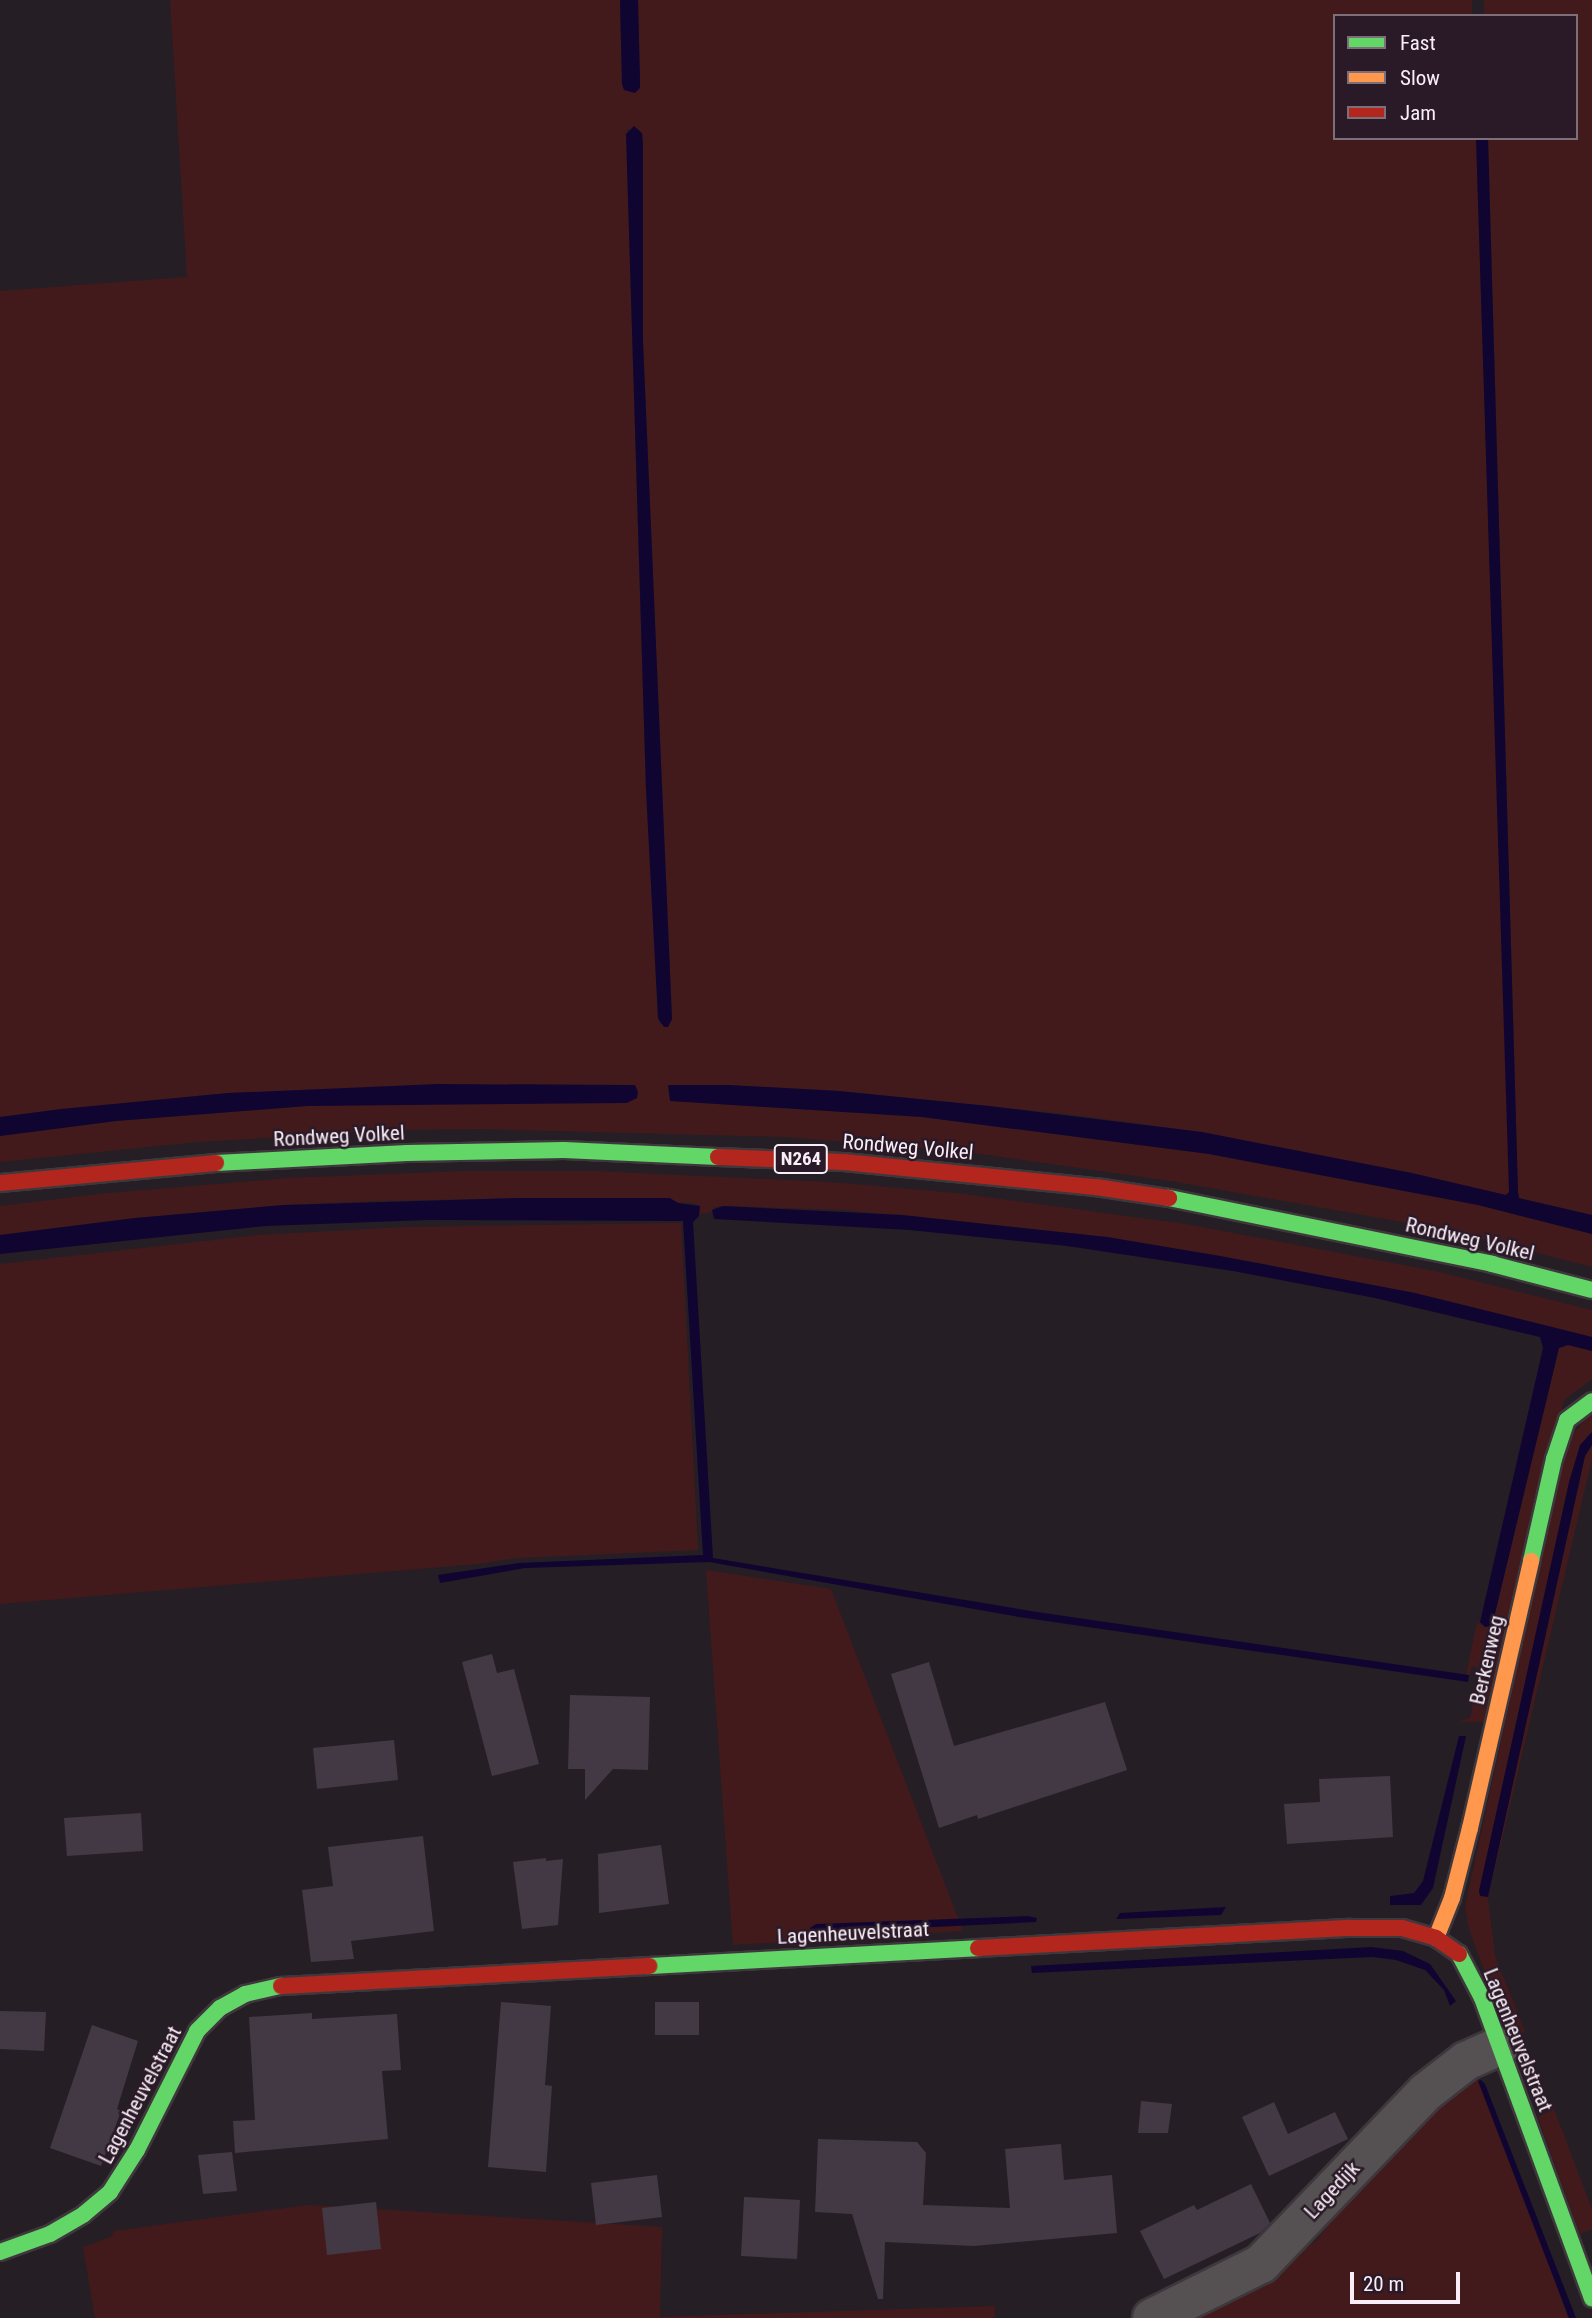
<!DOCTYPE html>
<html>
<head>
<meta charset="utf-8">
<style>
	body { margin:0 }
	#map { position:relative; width:1592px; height:2318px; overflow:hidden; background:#261e25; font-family:"Roboto Condensed",sans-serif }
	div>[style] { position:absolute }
	.green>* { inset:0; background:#431a1c }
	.water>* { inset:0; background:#100531 }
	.building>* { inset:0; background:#423945 }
	.roads { filter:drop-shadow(2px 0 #3e383d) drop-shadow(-2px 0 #3e383d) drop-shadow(0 2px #3e383d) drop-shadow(0 -2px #3e383d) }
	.street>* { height:38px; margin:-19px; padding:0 19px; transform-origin:19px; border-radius:19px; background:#555153 }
	.fast>* { height:16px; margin:-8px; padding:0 8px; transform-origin:8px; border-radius:8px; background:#63d668 }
	.slow>* { height:16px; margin:-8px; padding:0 8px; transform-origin:8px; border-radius:8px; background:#ff974d }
	.jam>* { height:16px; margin:-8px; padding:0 8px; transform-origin:8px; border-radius:8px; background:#b3261e }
	span { translate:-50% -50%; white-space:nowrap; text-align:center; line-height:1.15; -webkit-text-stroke:5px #2a1a27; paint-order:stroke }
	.shield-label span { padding:2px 5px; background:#2a1a27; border:2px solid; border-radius:5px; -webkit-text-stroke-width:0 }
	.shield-label { font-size:19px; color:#f9eef7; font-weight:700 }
	.street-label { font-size:21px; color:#f9eef7 }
	.legend { position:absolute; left:1333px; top:14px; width:245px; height:126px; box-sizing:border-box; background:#2a1a27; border:2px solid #7d6f7a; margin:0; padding:9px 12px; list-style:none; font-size:21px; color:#f9eef7 }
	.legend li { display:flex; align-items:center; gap:14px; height:35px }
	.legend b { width:35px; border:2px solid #7d6f7a }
	.scale { position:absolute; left:1350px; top:2272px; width:110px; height:32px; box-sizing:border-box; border:4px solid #f9eef7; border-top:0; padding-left:9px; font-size:21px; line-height:24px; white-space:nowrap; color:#f9eef7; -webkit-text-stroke:5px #2a1a27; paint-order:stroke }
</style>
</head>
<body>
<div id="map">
	<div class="green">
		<div style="clip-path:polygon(evenodd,170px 0,620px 0,622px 84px,640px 88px,638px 0,1472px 0,1472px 16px,1335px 16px,1335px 138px,1476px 138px,1510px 1192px,1506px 1195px,1202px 1132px,1066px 1114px,839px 1091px,728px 1085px,671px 1085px,673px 1101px,922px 1117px,1209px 1154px,1478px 1205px,1592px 1234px,1592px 1267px,1453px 1231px,1171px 1181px,959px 1151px,786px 1137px,482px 1129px,390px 1130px,198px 1142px,0 1162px,0 1136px,116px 1121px,307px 1106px,448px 1102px,541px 1084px,228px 1093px,0 1117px,0 291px,187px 277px,170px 0,628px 129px,642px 133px,643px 144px,643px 341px,672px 1019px,668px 1027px,659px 1023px,658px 1018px,646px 790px,626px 134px,628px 129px)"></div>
		<div style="clip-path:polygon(1484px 0,1592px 0,1592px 1215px,1519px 1198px,1518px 1192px,1488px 138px,1576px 138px,1576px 16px,1484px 16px)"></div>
		<div style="clip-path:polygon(465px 1171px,595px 1171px,829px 1182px,956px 1193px,1185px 1224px,1435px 1271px,1592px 1310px,1592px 1337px,1415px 1293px,1220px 1256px,1107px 1237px,844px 1210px,723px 1206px,714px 1207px,712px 1212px,699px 1214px,700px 1206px,694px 1203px,520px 1198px,378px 1201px,284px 1205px,135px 1218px,0 1235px,0 1206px,108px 1193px,289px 1178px)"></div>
		<div style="clip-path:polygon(681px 1223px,698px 1550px,517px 1558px,478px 1564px,0 1604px,0 1264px,258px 1235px,406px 1227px)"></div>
		<div style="clip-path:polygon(1568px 1345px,1592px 1351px,1592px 1379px,1564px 1400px,1485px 1722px,1459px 1722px,1470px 1718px,1481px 1669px,1472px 1666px,1469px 1675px,1466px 1675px,1477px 1622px,1485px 1627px,1492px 1626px,1559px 1348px)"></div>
		<div style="clip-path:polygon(1592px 1411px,1592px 1432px,1587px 1436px,1479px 1891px,1488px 1896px,1585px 1456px,1592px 1445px,1592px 1459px,1488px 1898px,1495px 1956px,1525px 2032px,1509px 2037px,1469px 1929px,1465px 1907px,1566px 1443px)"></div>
		<div style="clip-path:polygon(706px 1570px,831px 1589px,963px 1931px,733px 1945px)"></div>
		<div style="clip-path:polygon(1475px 2072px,1513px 2164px,1568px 2318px,1178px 2318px,1292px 2259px,1317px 2240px,1372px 2162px)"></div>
		<div style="clip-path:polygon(1554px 2109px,1592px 2209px,1592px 2229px,1580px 2234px,1538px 2117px)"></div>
		<div style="clip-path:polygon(309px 2205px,662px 2227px,660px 2317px,995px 2306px,995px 2318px,95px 2318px,83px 2247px,111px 2237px,114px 2231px)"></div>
	</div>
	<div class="water">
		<div style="clip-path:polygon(620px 0,638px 0,640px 80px,640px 88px,635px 93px,624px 90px,622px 84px)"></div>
		<div style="clip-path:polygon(634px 126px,642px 133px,643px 144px,643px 341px,672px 1019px,668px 1027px,664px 1027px,658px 1018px,646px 790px,626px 134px)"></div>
		<div style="clip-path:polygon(1476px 138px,1488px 138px,1518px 1192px,1519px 1198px,1592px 1215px,1592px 1234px,1478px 1205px,1209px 1154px,922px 1117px,670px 1101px,668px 1085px,728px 1085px,839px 1091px,989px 1106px,1202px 1132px,1412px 1173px,1506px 1195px,1509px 1192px)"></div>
		<div style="clip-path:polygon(437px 1084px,630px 1085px,635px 1085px,638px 1092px,637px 1098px,627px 1103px,307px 1106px,116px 1121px,0 1136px,0 1117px,61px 1109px,228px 1093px)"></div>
		<div style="clip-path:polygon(520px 1198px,670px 1198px,678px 1203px,700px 1206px,699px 1216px,693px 1222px,713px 1558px,1037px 1612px,1469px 1675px,1468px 1682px,1019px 1617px,709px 1562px,525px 1568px,440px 1583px,438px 1575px,519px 1563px,703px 1555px,683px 1221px,426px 1220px,266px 1226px,0 1254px,0 1235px,135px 1218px,284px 1205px)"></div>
		<div style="clip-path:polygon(723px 1206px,903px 1215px,1107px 1237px,1220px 1256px,1415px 1293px,1592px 1337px,1592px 1351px,1568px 1345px,1559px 1348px,1492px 1626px,1485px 1627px,1480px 1622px,1543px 1348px,1540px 1337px,1375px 1298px,1233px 1271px,1067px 1246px,909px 1230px,714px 1219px,712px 1210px)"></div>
		<div style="clip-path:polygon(1592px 1432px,1592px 1445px,1585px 1456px,1488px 1897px,1480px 1896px,1479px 1891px,1569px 1482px,1580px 1445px)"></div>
		<div style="clip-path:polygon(1459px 1736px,1466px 1736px,1433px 1888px,1421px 1905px,1390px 1905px,1390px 1896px,1414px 1893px,1423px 1881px)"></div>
		<div style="clip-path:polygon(1226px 1907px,1221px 1915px,1116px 1919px,1120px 1913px)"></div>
		<div style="clip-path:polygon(1028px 1916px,1037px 1918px,1036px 1922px,810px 1933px,810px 1928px,816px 1924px)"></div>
		<div style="clip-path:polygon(1371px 1947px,1403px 1951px,1430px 1964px,1456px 2001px,1450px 2006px,1444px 1990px,1425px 1970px,1396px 1960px,1373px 1957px,1032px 1973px,1031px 1966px)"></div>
		<div style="clip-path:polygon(1481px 2080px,1485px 2084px,1576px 2318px,1569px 2318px,1478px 2081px)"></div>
	</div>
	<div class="building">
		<div style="clip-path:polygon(492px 1654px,497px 1673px,514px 1669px,539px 1764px,492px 1776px,462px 1662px)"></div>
		<div style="clip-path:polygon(929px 1662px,954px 1746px,1105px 1702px,1127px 1770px,978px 1819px,977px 1815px,939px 1828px,891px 1674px)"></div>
		<div style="clip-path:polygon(570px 1695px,650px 1697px,648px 1770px,613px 1769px,585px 1800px,585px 1769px,568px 1769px)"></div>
		<div style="clip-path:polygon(394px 1740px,398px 1780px,317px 1789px,313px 1748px)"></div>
		<div style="clip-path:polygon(1390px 1776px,1393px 1837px,1287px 1844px,1284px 1804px,1320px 1802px,1319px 1779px)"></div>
		<div style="clip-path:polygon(141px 1813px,143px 1851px,67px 1856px,64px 1818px)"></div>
		<div style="clip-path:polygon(423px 1836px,434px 1931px,351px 1941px,354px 1959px,311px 1962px,302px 1890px,333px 1886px,328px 1847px)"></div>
		<div style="clip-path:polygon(661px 1845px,669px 1904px,599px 1913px,598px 1854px)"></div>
		<div style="clip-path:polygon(546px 1858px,546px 1861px,563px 1859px,558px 1925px,522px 1929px,513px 1862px)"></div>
		<div style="clip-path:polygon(501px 2002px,551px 2006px,545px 2085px,552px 2086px,546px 2172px,488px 2167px)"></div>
		<div style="clip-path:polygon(655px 2002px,699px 2002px,699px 2035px,655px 2035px)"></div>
		<div style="clip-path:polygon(0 2011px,46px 2012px,44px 2051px,0 2049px)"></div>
		<div style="clip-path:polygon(312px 2013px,312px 2019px,397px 2014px,401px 2070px,382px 2071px,388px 2139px,235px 2153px,233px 2121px,255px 2120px,249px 2017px)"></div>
		<div style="clip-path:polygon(92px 2025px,138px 2041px,117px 2109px,121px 2111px,101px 2166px,50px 2148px)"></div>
		<div style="clip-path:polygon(1141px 2101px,1172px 2104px,1168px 2133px,1138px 2133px)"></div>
		<div style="clip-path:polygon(1274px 2102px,1288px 2134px,1335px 2112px,1348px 2139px,1269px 2176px,1242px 2117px)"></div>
		<div style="clip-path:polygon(818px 2139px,917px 2142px,926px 2153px,923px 2205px,1010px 2208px,1005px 2149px,1061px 2144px,1064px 2180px,1112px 2175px,1117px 2233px,974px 2246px,885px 2242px,883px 2299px,878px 2299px,852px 2214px,815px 2212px)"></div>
		<div style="clip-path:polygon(232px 2152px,237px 2191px,203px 2194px,198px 2155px)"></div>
		<div style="clip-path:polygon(657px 2175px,662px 2217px,596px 2225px,591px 2183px)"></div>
		<div style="clip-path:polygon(1251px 2184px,1270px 2223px,1260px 2233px,1164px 2279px,1140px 2231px,1194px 2205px,1197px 2210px)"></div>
		<div style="clip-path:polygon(744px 2197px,800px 2200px,797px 2259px,741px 2256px)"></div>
		<div style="clip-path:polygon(376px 2202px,381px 2249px,327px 2255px,322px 2208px)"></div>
	</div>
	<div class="roads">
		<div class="street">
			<div style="left:1152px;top:2318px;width:122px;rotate:-26.4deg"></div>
			<div style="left:1261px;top:2264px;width:238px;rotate:-46.2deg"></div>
			<div style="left:1426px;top:2092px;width:51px;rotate:-37.8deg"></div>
			<div style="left:1466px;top:2061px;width:37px;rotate:-24deg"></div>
		</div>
		<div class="fast">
			<div style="left:216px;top:1163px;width:191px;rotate:-3deg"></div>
			<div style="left:407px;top:1153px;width:157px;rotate:-1.1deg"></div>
			<div style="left:564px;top:1150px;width:154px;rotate:2.6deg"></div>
			<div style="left:1169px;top:1198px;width:330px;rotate:11.5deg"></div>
			<div style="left:1492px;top:1264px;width:103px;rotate:14.6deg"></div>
			<div style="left:1531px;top:1561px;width:105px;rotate:-77.3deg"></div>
			<div style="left:1554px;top:1459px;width:41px;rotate:-71.6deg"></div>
			<div style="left:1567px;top:1420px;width:31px;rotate:-37deg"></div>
			<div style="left:1459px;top:1954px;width:50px;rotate:62.4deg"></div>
			<div style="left:1482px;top:1998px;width:320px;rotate:69.9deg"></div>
			<div style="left:649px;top:1966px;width:329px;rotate:-3.1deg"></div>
			<div style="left:0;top:2252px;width:53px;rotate:-19.8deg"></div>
			<div style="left:50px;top:2234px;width:39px;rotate:-30deg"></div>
			<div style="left:84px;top:2214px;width:34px;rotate:-40deg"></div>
			<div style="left:110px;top:2192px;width:50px;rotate:-57.3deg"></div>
			<div style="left:137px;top:2150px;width:133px;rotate:-63.2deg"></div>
			<div style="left:197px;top:2031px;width:33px;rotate:-45deg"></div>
			<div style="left:220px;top:2008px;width:29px;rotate:-29deg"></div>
			<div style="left:245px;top:1994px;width:37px;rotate:-13deg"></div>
		</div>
		<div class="slow">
			<div style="left:1436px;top:1938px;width:43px;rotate:-68.2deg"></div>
			<div style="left:1452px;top:1898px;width:72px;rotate:-75.6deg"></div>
			<div style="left:1470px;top:1828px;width:274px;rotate:-77.1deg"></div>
		</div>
		<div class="jam">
			<div style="left:718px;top:1157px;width:126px;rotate:2.3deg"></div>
			<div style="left:844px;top:1162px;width:253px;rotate:5.7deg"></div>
			<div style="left:1096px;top:1187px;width:74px;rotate:8.6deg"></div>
			<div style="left:0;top:1183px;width:217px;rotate:-5.3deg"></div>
			<div style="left:978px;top:1948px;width:373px;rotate:-3.1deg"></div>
			<div style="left:1350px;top:1928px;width:52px"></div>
			<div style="left:1402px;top:1928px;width:35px;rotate:16deg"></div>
			<div style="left:1436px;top:1938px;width:28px;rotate:35deg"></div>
			<div style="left:281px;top:1986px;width:369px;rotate:-3.1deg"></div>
		</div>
	</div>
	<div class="shield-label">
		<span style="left:801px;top:1159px">N264</span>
	</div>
	<div class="street-label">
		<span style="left:339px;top:1136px;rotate:-3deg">Rondweg Volkel</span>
		<span style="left:908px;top:1147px;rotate:5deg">Rondweg Volkel</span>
		<span style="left:1470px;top:1239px;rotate:13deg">Rondweg Volkel</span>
		<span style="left:1487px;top:1660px;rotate:-77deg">Berkenweg</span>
		<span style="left:853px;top:1933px;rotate:-3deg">Lagenheuvelstraat</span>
		<span style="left:1518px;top:2040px;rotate:68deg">Lagenheuvelstraat</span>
		<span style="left:140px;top:2095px;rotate:-62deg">Lagenheuvelstraat</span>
		<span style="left:1332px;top:2190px;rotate:-47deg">Lagedijk</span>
	</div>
	<ul class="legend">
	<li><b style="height:9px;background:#63d668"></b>Fast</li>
	<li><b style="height:9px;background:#ff974d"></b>Slow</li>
	<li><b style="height:9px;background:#b3261e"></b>Jam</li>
	</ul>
	<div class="scale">20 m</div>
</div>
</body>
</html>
